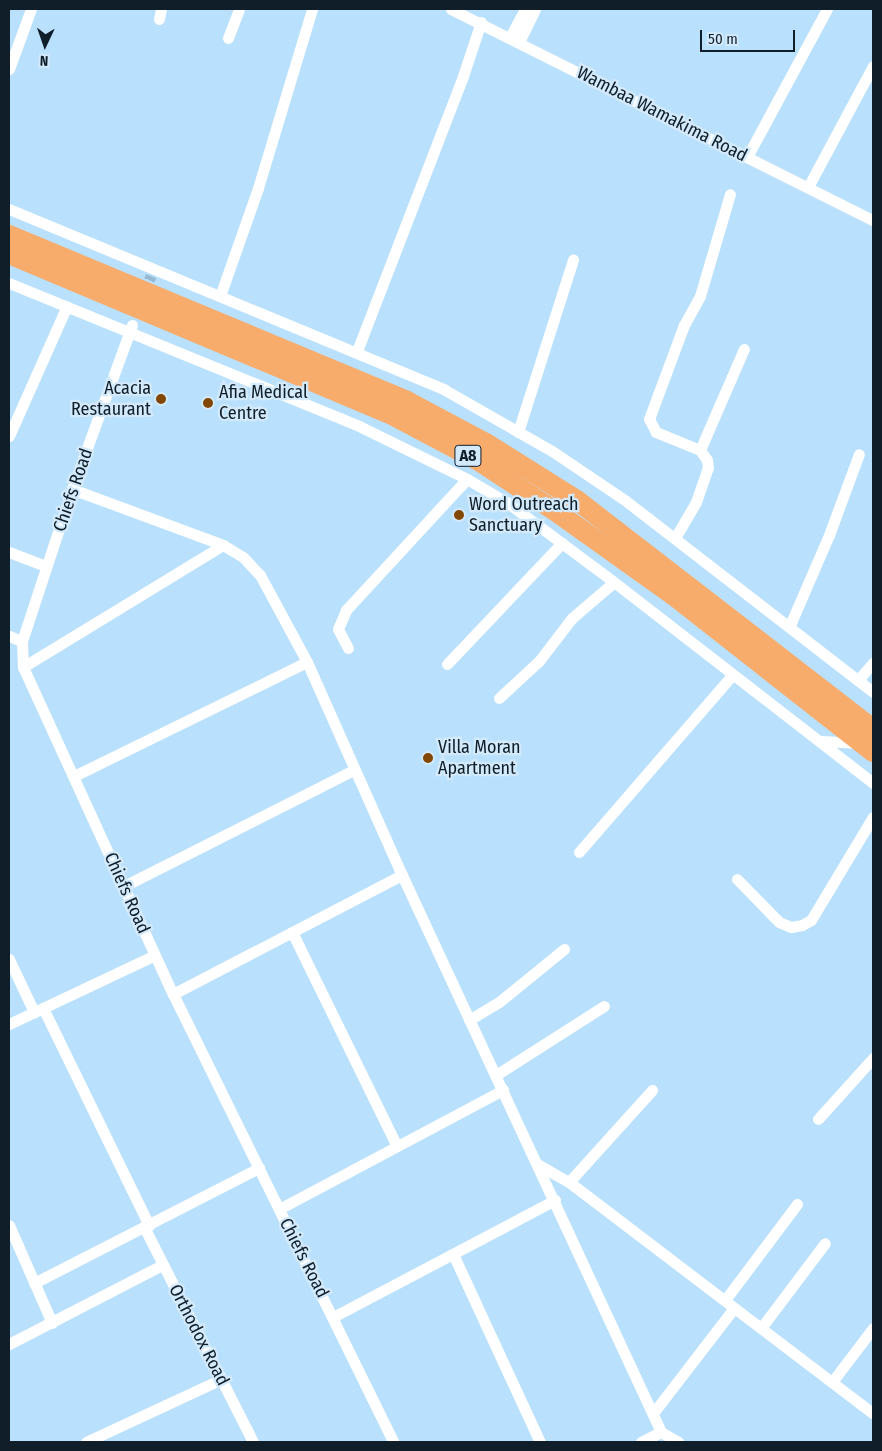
<!DOCTYPE html>
<html>
<head>
<meta charset="utf-8">
<style>
	body { margin:0 }
	#map { position:relative; width:882px; height:1451px; overflow:hidden; background:#b9e0fc; font-family:"Fira Sans Condensed",sans-serif }
	div>[style] { position:absolute }
	.street-tunnel>* { height:11px; margin-top:-5.5px; transform-origin:0; background:repeating-linear-gradient(90deg,#97b9d2 0 11px,transparent 0 16.5px) }
	.street>* { height:11px; margin:-5.5px; padding:0 5.5px; transform-origin:5.5px; border-radius:5.5px; background:#fff }
	.highway>* { height:20px; margin:-10px; padding:0 10px; transform-origin:10px; border-radius:10px; background:#f8ac6c }
	.dots>* { width:14px; height:14px; translate:-50% -50%; box-sizing:border-box; border:2px solid #d3eafc; border-radius:50% }
	span { translate:-50% -50%; white-space:nowrap; text-align:center; line-height:1.15; -webkit-text-stroke:4.5px #d3eafc; paint-order:stroke }
	.shield-label span { padding:1px 4px; background:#d3eafc; border:1px solid; border-radius:4px; -webkit-text-stroke-width:0 }
	.shield-label { font-size:16px; color:#0f1e28; font-weight:700 }
	.street-label { font-size:18px; color:#0f1e28 }
	.poi-label { font-size:18px; color:#0f1e28 }
	.right { translate:-100% -50%; text-align:right }
	.left { translate:0 -50%; text-align:left }
	.frame { position:absolute; inset:0; border:10px solid #0f1e28; pointer-events:none }
	.north { position:absolute; left:20px; top:20px; width:50px; height:50px; -webkit-text-stroke:4px #d3eafc; paint-order:stroke; rotate:183deg; font-size:14px; font-weight:700; line-height:20px; text-align:center; color:#0f1e28 }
	.north::after { content:''; display:block; margin:auto; width:18px; height:22px; background:#0f1e28; clip-path:polygon(50% 0,100% 100%,50% 72%,0 100%) }
	.scale { position:absolute; left:700px; top:30px; width:95px; height:22px; box-sizing:border-box; border:2px solid #0f1e28; border-top:0; padding-left:6px; font-size:15px; line-height:18px; white-space:nowrap; color:#0f1e28; -webkit-text-stroke:4px #d3eafc; paint-order:stroke }
</style>
</head>
<body>
<div id="map">
	<div class="street-tunnel">
		<div style="left:143px;top:295px;width:21px;rotate:-67deg"></div>
	</div>
	<div class="street">
		<div style="left:451px;top:9px;width:472px;rotate:26.6deg"></div>
		<div style="left:159px;top:19px;width:10px;rotate:-79deg"></div>
		<div style="left:510px;top:37px;width:32px;rotate:-62deg"></div>
		<div style="left:228px;top:38px;width:31px;rotate:-69deg"></div>
		<div style="left:519px;top:42px;width:37px;rotate:-64deg"></div>
		<div style="left:9px;top:69px;width:64px;rotate:-69.9deg"></div>
		<div style="left:747px;top:157px;width:168px;rotate:-61.6deg"></div>
		<div style="left:808px;top:187px;width:137px;rotate:-61.8deg"></div>
		<div style="left:9px;top:209px;width:472px;rotate:22.5deg"></div>
		<div style="left:445px;top:390px;width:123px;rotate:29.7deg"></div>
		<div style="left:552px;top:451px;width:89px;rotate:34deg"></div>
		<div style="left:626px;top:501px;width:312px;rotate:37.7deg"></div>
		<div style="left:9px;top:283px;width:380px;rotate:22.2deg"></div>
		<div style="left:361px;top:427px;width:118px;rotate:26.1deg"></div>
		<div style="left:467px;top:479px;width:48px;rotate:30.3deg"></div>
		<div style="left:508px;top:503px;width:132px;rotate:36.7deg"></div>
		<div style="left:614px;top:582px;width:328px;rotate:37.8deg"></div>
		<div style="left:220px;top:296px;width:114px;rotate:-70.6deg"></div>
		<div style="left:258px;top:188px;width:187px;rotate:-73.2deg"></div>
		<div style="left:132px;top:325px;width:175px;rotate:110.1deg"></div>
		<div style="left:72px;top:489px;width:160px;rotate:108.2deg"></div>
		<div style="left:22px;top:641px;width:26px;rotate:88deg"></div>
		<div style="left:23px;top:667px;width:360px;rotate:65.4deg"></div>
		<div style="left:173px;top:994px;width:499px;rotate:63.8deg"></div>
		<div style="left:357px;top:351px;width:295px;rotate:-68.9deg"></div>
		<div style="left:463px;top:76px;width:57px;rotate:-71.6deg"></div>
		<div style="left:518px;top:432px;width:181px;rotate:-72.3deg"></div>
		<div style="left:9px;top:436px;width:142px;rotate:-66deg"></div>
		<div style="left:700px;top:450px;width:110px;rotate:-66.5deg"></div>
		<div style="left:72px;top:489px;width:161px;rotate:20.3deg"></div>
		<div style="left:223px;top:545px;width:23px;rotate:31deg"></div>
		<div style="left:243px;top:557px;width:25px;rotate:47deg"></div>
		<div style="left:260px;top:575px;width:99px;rotate:61.6deg"></div>
		<div style="left:307px;top:662px;width:233px;rotate:66deg"></div>
		<div style="left:402px;top:875px;width:614px;rotate:65.06deg"></div>
		<div style="left:675px;top:538px;width:42px;rotate:-59.7deg"></div>
		<div style="left:696px;top:502px;width:36px;rotate:-71deg"></div>
		<div style="left:708px;top:468px;width:8px;rotate:-97deg"></div>
		<div style="left:707px;top:460px;width:12px;rotate:-125deg"></div>
		<div style="left:700px;top:450px;width:48px;rotate:-157.8deg"></div>
		<div style="left:656px;top:432px;width:15px;rotate:-118deg"></div>
		<div style="left:649px;top:419px;width:100px;rotate:-69.6deg"></div>
		<div style="left:684px;top:325px;width:33px;rotate:-61deg"></div>
		<div style="left:700px;top:296px;width:106px;rotate:-73.6deg"></div>
		<div style="left:9px;top:552px;width:40px;rotate:21deg"></div>
		<div style="left:790px;top:625px;width:98px;rotate:-66.6deg"></div>
		<div style="left:829px;top:535px;width:86px;rotate:-69.7deg"></div>
		<div style="left:9px;top:636px;width:14px;rotate:21deg"></div>
		<div style="left:348px;top:648px;width:21px;rotate:-118deg"></div>
		<div style="left:338px;top:629px;width:21px;rotate:-67deg"></div>
		<div style="left:346px;top:610px;width:178px;rotate:-47.3deg"></div>
		<div style="left:447px;top:664px;width:167px;rotate:-46.5deg"></div>
		<div style="left:23px;top:667px;width:234px;rotate:-31.4deg"></div>
		<div style="left:858px;top:680px;width:23px;rotate:-49deg"></div>
		<div style="left:499px;top:698px;width:54px;rotate:-42.8deg"></div>
		<div style="left:539px;top:661px;width:54px;rotate:-52.5deg"></div>
		<div style="left:572px;top:618px;width:55px;rotate:-40.6deg"></div>
		<div style="left:821px;top:741px;width:38px;rotate:3deg"></div>
		<div style="left:74px;top:776px;width:259px;rotate:-26.1deg"></div>
		<div style="left:579px;top:852px;width:235px;rotate:-49.1deg"></div>
		<div style="left:737px;top:879px;width:60px;rotate:45.7deg"></div>
		<div style="left:779px;top:922px;width:13px;rotate:23deg"></div>
		<div style="left:791px;top:927px;width:11px;rotate:-10deg"></div>
		<div style="left:802px;top:925px;width:10px;rotate:-29deg"></div>
		<div style="left:811px;top:920px;width:120px;rotate:-59deg"></div>
		<div style="left:124px;top:886px;width:258px;rotate:-26.8deg"></div>
		<div style="left:292px;top:932px;width:238px;rotate:63.9deg"></div>
		<div style="left:9px;top:959px;width:59px;rotate:64.7deg"></div>
		<div style="left:173px;top:994px;width:258px;rotate:-27.5deg"></div>
		<div style="left:43px;top:1008px;width:242px;rotate:64deg"></div>
		<div style="left:469px;top:1020px;width:35px;rotate:-31deg"></div>
		<div style="left:499px;top:1002px;width:84px;rotate:-39.2deg"></div>
		<div style="left:9px;top:1024px;width:161px;rotate:-25.3deg"></div>
		<div style="left:496px;top:1075px;width:128px;rotate:-32.6deg"></div>
		<div style="left:818px;top:1119px;width:82px;rotate:-48deg"></div>
		<div style="left:539px;top:1165px;width:34px;rotate:30deg"></div>
		<div style="left:569px;top:1182px;width:382px;rotate:37.3deg"></div>
		<div style="left:569px;top:1182px;width:124px;rotate:-47.9deg"></div>
		<div style="left:279px;top:1209px;width:254px;rotate:-28deg"></div>
		<div style="left:9px;top:1225px;width:107px;rotate:66.3deg"></div>
		<div style="left:144px;top:1227px;width:241px;rotate:63.1deg"></div>
		<div style="left:453px;top:1254px;width:207px;rotate:65.2deg"></div>
		<div style="left:34px;top:1283px;width:253px;rotate:-27.1deg"></div>
		<div style="left:725px;top:1300px;width:120px;rotate:-53.1deg"></div>
		<div style="left:333px;top:1317px;width:251px;rotate:-27.8deg"></div>
		<div style="left:761px;top:1328px;width:106px;rotate:-53deg"></div>
		<div style="left:9px;top:1344px;width:172px;rotate:-27.3deg"></div>
		<div style="left:832px;top:1382px;width:68px;rotate:-52.8deg"></div>
		<div style="left:654px;top:1412px;width:131px;rotate:-52.4deg"></div>
		<div style="left:86px;top:1442px;width:150px;rotate:-24.9deg"></div>
		<div style="left:641px;top:1442px;width:22px;rotate:-27deg"></div>
		<div style="left:661px;top:1432px;width:20px;rotate:30deg"></div>
	</div>
	<div class="highway">
		<div style="left:9px;top:235px;width:431px;rotate:22.6deg"></div>
		<div style="left:407px;top:401px;width:89px;rotate:28deg"></div>
		<div style="left:486px;top:443px;width:109px;rotate:32.2deg"></div>
		<div style="left:578px;top:501px;width:373px;rotate:37.7deg"></div>
		<div style="left:9px;top:254px;width:411px;rotate:22.8deg"></div>
		<div style="left:388px;top:413px;width:101px;rotate:27.8deg"></div>
		<div style="left:477px;top:460px;width:97px;rotate:33.2deg"></div>
		<div style="left:558px;top:513px;width:143px;rotate:35.6deg"></div>
		<div style="left:674px;top:596px;width:253px;rotate:38.1deg"></div>
	</div>
	<div class="dots">
		<div style="left:161px;top:399px;background:#834701"></div>
		<div style="left:208px;top:403px;background:#834701"></div>
		<div style="left:459px;top:515px;background:#834701"></div>
		<div style="left:428px;top:758px;background:#834701"></div>
	</div>
	<div class="shield-label">
		<span style="left:468px;top:456px">A8</span>
	</div>
	<div class="street-label">
		<span style="left:662px;top:114px;rotate:27deg">Wambaa Wamakima Road</span>
		<span style="left:73px;top:490px;rotate:-71deg">Chiefs Road</span>
		<span style="left:127px;top:893px;rotate:66deg">Chiefs Road</span>
		<span style="left:304px;top:1258px;rotate:63deg">Chiefs Road</span>
		<span style="left:199px;top:1335px;rotate:63deg">Orthodox Road</span>
	</div>
	<div class="poi-label">
		<span class="right" style="left:151px;top:399px">Acacia<br>Restaurant</span>
		<span class="left" style="left:219px;top:403px">Afia Medical<br>Centre</span>
		<span class="left" style="left:469px;top:515px">Word Outreach<br>Sanctuary</span>
		<span class="left" style="left:438px;top:758px">Villa Moran<br>Apartment</span>
	</div>
	<div class="frame"></div>
	<div class="north">N</div>
	<div class="scale">50 m</div>
</div>
</body>
</html>
